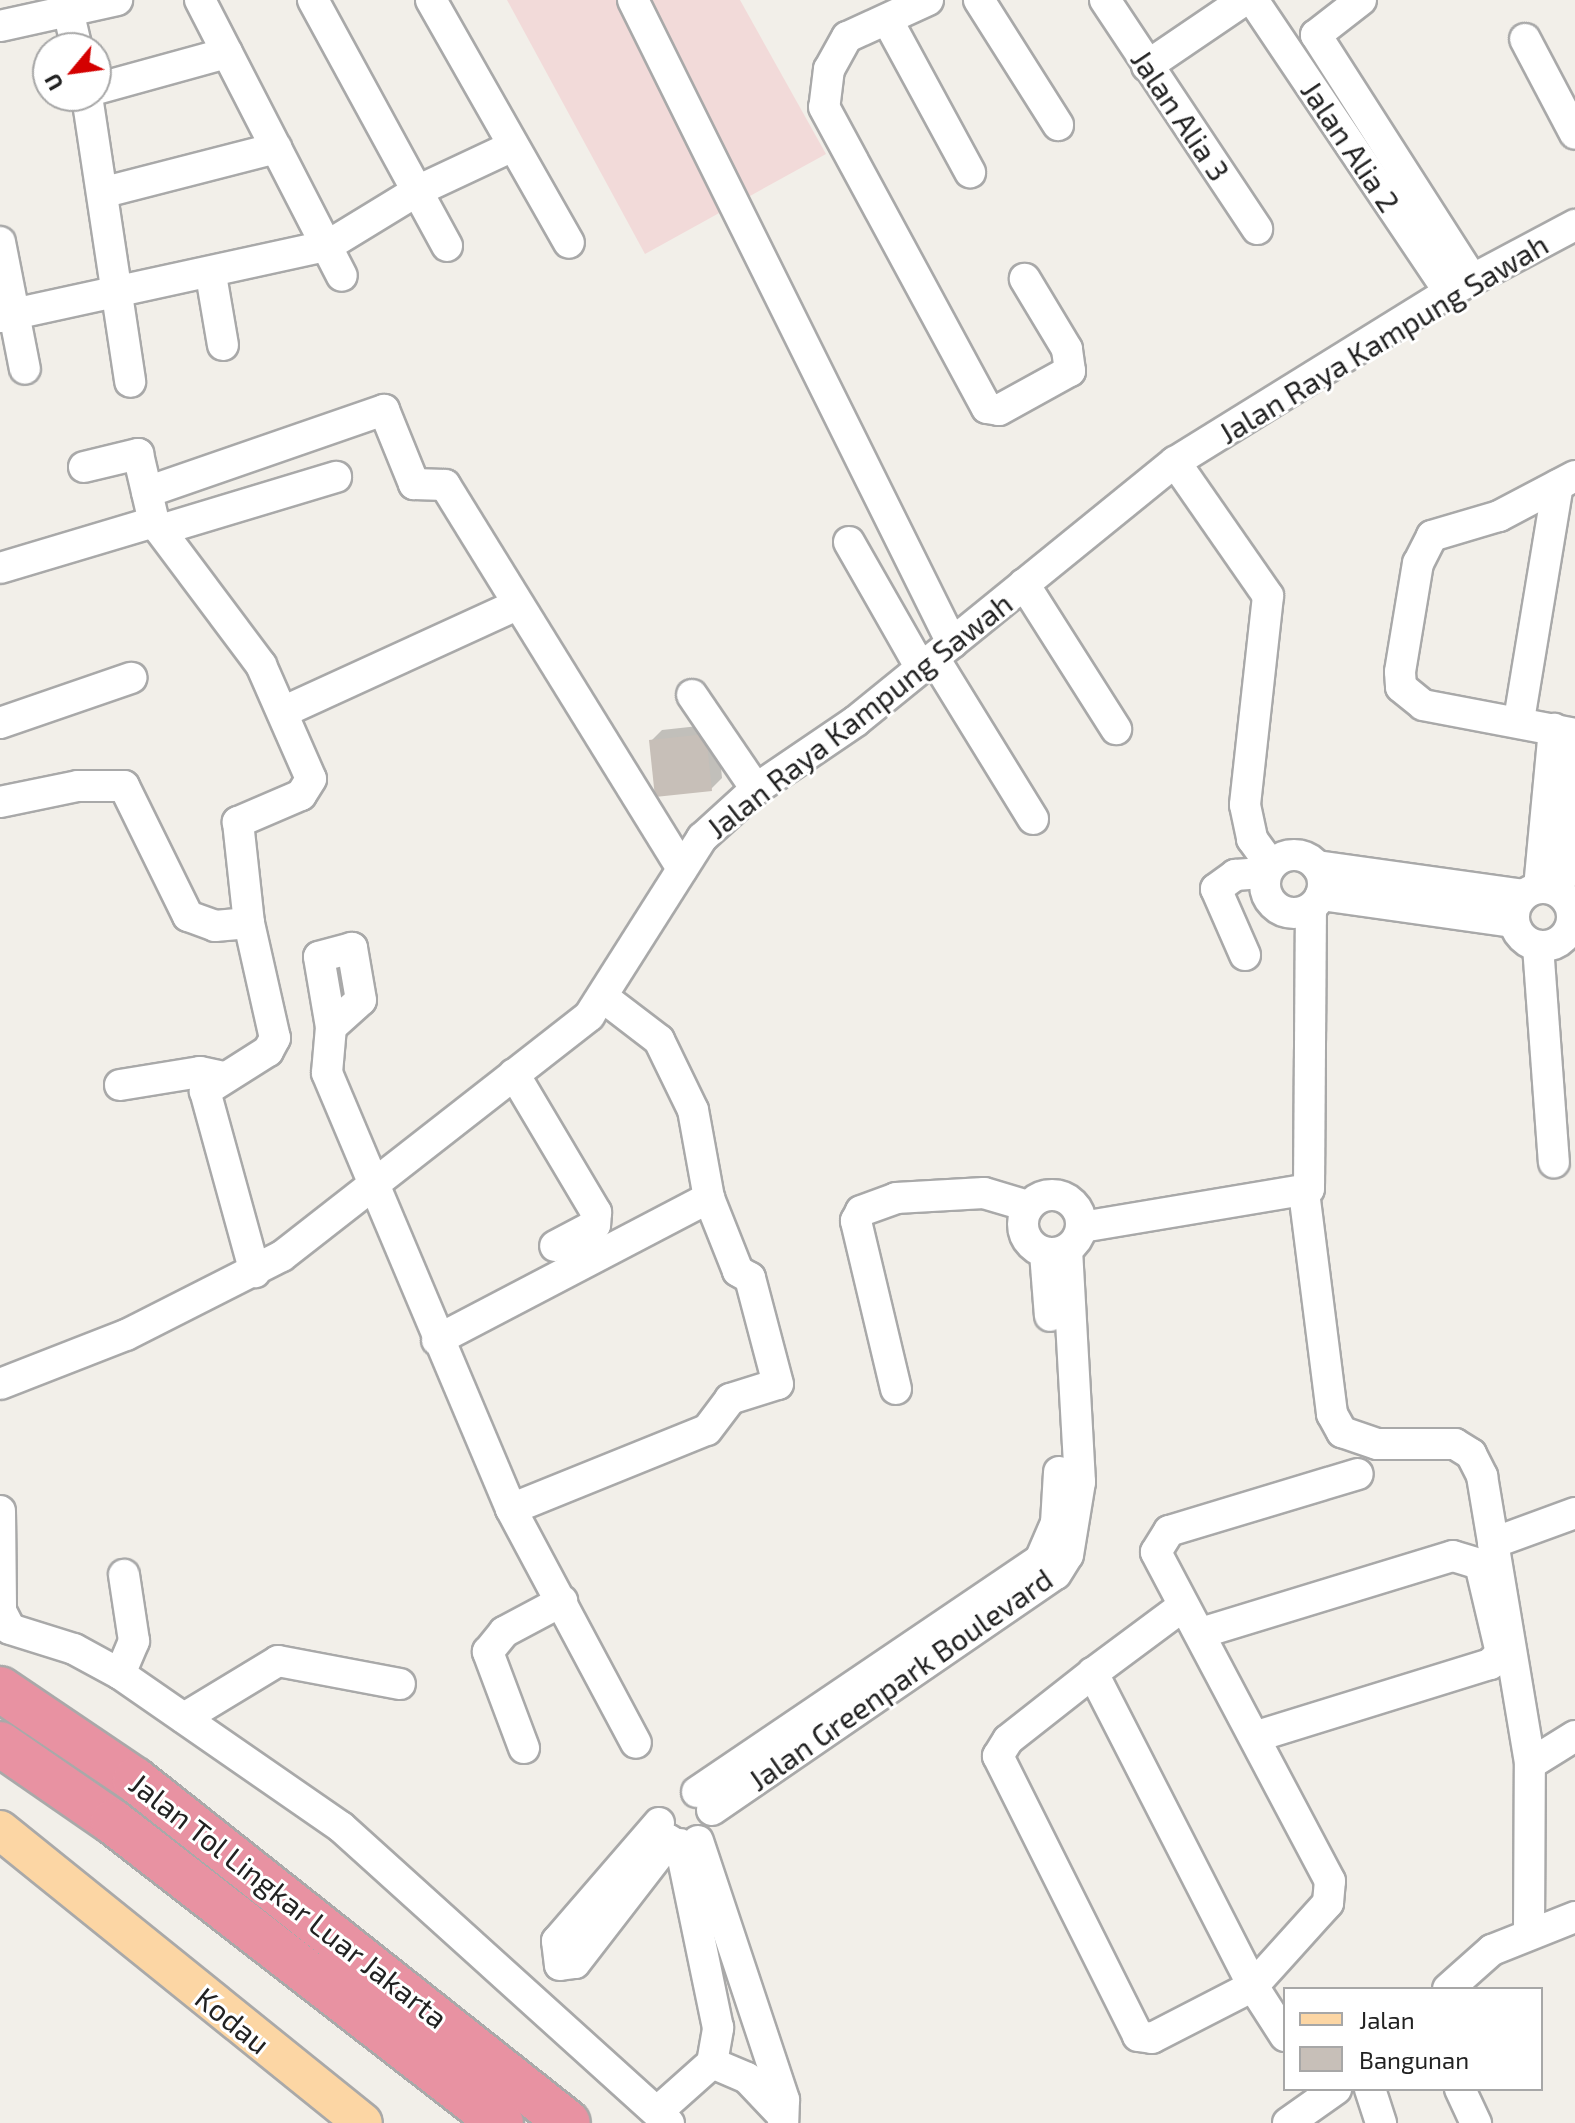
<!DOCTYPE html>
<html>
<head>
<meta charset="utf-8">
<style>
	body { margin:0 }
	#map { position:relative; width:1575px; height:2123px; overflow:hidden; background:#f2efe9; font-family:"Exo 2",sans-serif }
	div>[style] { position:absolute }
	.commercial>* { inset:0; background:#f2dad9 }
	.shadow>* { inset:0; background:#0003 }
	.building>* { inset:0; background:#c7bfb8 }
	.roads { filter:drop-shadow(2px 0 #a9a9a9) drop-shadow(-2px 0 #a9a9a9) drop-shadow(0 2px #a9a9a9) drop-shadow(0 -2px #a9a9a9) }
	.minor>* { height:30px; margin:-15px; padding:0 15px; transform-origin:15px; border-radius:15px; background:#fff }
	.minor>.ring { margin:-15px; padding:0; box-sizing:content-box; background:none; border:30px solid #fff; border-radius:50% }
	.major>* { height:38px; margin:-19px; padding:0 19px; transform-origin:19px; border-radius:19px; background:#fcd6a4 }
	.highway>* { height:44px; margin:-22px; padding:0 22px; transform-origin:22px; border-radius:22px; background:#e892a2 }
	span { translate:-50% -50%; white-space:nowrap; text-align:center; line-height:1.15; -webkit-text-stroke:6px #fff; paint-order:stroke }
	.street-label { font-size:30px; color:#222 }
	.legend { position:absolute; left:1283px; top:1987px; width:260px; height:104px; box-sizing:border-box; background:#fff; border:2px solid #a7a7a7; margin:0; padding:10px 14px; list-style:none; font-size:24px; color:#222 }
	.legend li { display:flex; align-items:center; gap:16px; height:40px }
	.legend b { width:40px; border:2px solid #a7a7a7 }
	.north { position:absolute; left:32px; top:32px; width:80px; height:80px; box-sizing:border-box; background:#fff; border:2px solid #a7a7a7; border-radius:50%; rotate:241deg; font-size:22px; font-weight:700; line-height:32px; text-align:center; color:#222 }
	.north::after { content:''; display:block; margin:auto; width:28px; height:36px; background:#d40000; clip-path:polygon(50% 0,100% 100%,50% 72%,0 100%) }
</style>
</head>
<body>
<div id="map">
	<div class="commercial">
		<div style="clip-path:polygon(507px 0,740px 0,826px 154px,645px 254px)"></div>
	</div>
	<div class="shadow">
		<div style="clip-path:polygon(717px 724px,722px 778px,711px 789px,651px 741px,662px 730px)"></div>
	</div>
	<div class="building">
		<div style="clip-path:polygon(706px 734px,712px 791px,655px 797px,649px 740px)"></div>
	</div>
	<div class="roads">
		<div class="minor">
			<div style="left:200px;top:0;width:310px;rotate:62.8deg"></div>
			<div style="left:313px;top:0;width:280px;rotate:61.4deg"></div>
			<div style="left:431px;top:0;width:279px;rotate:60.4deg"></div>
			<div style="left:633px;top:0;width:718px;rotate:63.61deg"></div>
			<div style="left:928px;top:0;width:89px;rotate:155.4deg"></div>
			<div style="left:847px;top:37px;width:37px;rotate:119deg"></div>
			<div style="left:829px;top:69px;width:38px;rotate:97deg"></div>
			<div style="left:824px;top:107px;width:342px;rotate:61.6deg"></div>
			<div style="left:987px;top:408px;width:12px;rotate:9deg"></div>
			<div style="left:999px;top:410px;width:81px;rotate:-28.8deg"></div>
			<div style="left:1070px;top:371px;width:22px;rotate:-98deg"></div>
			<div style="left:1067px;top:349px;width:82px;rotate:-121deg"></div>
			<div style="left:979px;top:0;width:148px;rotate:57.7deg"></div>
			<div style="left:1105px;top:0;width:275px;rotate:56.4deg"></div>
			<div style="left:1253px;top:0;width:352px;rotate:56.1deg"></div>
			<div style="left:1361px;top:0;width:57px;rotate:142.1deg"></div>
			<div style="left:1316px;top:35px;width:290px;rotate:57.4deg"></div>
			<div style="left:68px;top:10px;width:39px;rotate:77deg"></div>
			<div style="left:889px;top:23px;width:170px;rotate:61.5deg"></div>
			<div style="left:0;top:26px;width:120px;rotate:-12.5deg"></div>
			<div style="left:1525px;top:39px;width:107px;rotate:62.2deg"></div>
			<div style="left:1147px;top:66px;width:117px;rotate:-34.2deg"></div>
			<div style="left:96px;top:89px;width:136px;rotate:-15.4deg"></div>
			<div style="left:87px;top:96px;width:289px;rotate:81.4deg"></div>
			<div style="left:105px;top:192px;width:177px;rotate:-14.4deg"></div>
			<div style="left:0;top:242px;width:129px;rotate:78.9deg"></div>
			<div style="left:211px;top:275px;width:71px;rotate:80.3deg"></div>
			<div style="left:0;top:317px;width:335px;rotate:-12.3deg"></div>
			<div style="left:327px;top:246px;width:105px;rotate:-31.4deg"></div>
			<div style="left:417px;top:191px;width:106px;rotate:-25.1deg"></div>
			<div style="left:1175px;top:462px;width:163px;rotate:55.2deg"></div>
			<div style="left:1268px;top:596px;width:210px;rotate:96.3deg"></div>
			<div style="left:1245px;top:805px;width:35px;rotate:78deg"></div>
			<div style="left:1252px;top:839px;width:32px;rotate:54deg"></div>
			<div style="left:84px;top:467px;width:56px;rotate:-13.5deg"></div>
			<div style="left:138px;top:454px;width:70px;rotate:76.8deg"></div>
			<div style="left:154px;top:522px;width:179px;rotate:53.2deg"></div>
			<div style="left:261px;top:665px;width:124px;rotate:66.3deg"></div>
			<div style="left:311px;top:779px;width:19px;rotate:122deg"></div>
			<div style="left:301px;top:795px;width:69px;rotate:156.8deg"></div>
			<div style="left:238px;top:822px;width:102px;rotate:83.8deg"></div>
			<div style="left:249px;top:923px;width:118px;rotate:77.3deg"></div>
			<div style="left:275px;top:1038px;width:15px;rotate:118deg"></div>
			<div style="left:268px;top:1051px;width:75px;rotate:147.6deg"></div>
			<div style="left:205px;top:1091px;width:188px;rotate:74.6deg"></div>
			<div style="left:1575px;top:476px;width:86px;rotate:152.2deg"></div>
			<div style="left:1499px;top:516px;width:70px;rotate:163.4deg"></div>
			<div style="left:1432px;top:536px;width:30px;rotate:117deg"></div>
			<div style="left:1418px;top:563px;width:110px;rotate:99.4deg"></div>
			<div style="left:1400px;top:672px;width:15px;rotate:86deg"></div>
			<div style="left:1401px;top:687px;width:28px;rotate:39deg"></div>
			<div style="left:1423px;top:705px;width:155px;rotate:10.8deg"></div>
			<div style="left:147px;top:492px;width:251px;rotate:-19.1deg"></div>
			<div style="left:384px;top:410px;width:80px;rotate:67.9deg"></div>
			<div style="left:414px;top:484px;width:31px;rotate:2deg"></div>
			<div style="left:445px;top:485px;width:451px;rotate:58.3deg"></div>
			<div style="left:160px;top:530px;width:184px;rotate:-16.8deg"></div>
			<div style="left:849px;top:542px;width:145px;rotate:60.3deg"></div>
			<div style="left:0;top:568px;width:161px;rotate:-16.6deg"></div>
			<div style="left:1024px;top:584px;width:172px;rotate:57.6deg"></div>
			<div style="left:934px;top:658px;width:189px;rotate:58.4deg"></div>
			<div style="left:692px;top:695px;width:114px;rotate:55.8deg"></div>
			<div style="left:285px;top:711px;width:255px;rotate:-24.6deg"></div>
			<div style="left:1519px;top:720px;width:238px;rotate:-80.6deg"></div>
			<div style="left:0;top:723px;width:139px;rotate:-19deg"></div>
			<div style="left:0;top:802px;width:80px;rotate:-11.6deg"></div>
			<div style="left:78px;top:786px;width:46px"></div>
			<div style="left:124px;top:786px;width:145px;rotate:63.8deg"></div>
			<div style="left:188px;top:916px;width:29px;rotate:20deg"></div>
			<div style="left:215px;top:926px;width:34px;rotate:-5deg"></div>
			<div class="ring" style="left:1265px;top:855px;width:28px;height:28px"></div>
			<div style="left:1317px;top:866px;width:208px;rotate:8deg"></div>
			<div class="ring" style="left:1514px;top:888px;width:28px;height:28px"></div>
			<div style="left:1539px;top:888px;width:160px;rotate:-84.6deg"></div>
			<div style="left:1559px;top:892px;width:137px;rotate:-83.3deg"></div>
			<div style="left:1321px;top:895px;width:195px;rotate:8deg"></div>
			<div style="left:1538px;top:946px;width:217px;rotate:85.8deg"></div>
			<div style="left:1245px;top:955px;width:72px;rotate:-113.7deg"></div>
			<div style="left:1216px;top:889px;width:24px;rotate:-36deg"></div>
			<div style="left:1235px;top:875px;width:31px;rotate:-4deg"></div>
			<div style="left:331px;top:1027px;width:40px;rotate:-42deg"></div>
			<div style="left:361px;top:1000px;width:53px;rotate:-99.8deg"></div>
			<div style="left:352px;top:948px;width:34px;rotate:165deg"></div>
			<div style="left:319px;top:957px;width:71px;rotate:80.3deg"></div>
			<div style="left:331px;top:1027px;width:46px;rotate:95deg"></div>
			<div style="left:327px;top:1073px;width:473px;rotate:67.1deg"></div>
			<div style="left:511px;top:1509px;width:265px;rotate:61.9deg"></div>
			<div style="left:514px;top:1074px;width:161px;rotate:59.3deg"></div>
			<div style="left:596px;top:1212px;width:13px;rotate:94deg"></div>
			<div style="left:595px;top:1225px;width:45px;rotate:152.3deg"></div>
			<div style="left:120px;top:1085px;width:81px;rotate:-9.2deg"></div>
			<div style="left:200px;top:1072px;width:25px;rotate:12deg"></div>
			<div style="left:1304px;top:1192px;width:224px;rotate:82.8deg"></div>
			<div style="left:1332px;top:1414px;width:21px;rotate:61deg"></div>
			<div style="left:1342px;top:1432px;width:37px;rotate:19deg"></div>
			<div style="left:1377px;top:1444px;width:78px"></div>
			<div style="left:1455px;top:1444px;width:19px;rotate:32deg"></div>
			<div style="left:1471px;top:1454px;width:25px;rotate:63deg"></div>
			<div style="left:1482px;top:1476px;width:292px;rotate:80.5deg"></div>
			<div class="ring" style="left:1023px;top:1195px;width:28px;height:28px"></div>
			<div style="left:1082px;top:1227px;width:230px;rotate:-9.5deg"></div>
			<div style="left:1309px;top:1189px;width:280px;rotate:-89.6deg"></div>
			<div style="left:1045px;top:1253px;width:63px;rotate:85.5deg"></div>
			<div style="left:437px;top:1340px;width:307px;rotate:-27.6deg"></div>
			<div style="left:0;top:1384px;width:135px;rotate:-21.3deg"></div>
			<div style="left:126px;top:1335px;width:175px;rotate:-26.9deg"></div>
			<div style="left:282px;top:1256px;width:390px;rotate:-38deg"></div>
			<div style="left:589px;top:1016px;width:211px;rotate:-57.6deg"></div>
			<div style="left:702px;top:838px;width:73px;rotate:-42.2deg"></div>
			<div style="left:756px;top:789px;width:121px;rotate:-34.2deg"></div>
			<div style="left:856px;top:721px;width:411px;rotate:-39.1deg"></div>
			<div style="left:1175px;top:462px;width:322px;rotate:-31.8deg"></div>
			<div style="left:1449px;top:292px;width:143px;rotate:-28deg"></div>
			<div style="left:896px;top:1389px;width:173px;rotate:-103.4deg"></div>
			<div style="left:856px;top:1221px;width:11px;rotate:-63deg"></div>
			<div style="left:861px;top:1211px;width:37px;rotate:-20deg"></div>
			<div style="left:896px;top:1198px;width:88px;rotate:-3.3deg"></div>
			<div style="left:984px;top:1193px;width:46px;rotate:16.5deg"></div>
			<div style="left:511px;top:1509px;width:211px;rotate:-22deg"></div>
			<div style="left:707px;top:1430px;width:39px;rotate:-53deg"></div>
			<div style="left:730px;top:1399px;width:50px;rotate:-17.4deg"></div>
			<div style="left:778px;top:1384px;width:110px;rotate:-104.8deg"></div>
			<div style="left:750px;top:1278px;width:14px;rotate:-150deg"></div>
			<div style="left:738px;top:1271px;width:79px;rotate:-111.7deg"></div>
			<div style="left:709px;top:1198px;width:89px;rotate:-100.3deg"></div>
			<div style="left:693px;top:1110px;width:78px;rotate:-115.9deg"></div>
			<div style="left:659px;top:1040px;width:71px;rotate:-142.5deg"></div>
			<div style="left:0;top:1511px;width:100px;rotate:89.4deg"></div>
			<div style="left:1px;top:1611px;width:20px;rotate:63deg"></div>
			<div style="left:10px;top:1629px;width:67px;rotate:17.4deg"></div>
			<div style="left:74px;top:1649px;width:52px;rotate:28.5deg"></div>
			<div style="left:120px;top:1674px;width:269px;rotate:34.7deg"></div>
			<div style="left:341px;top:1827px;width:442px;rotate:42.1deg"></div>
			<div style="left:1493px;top:1543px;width:87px;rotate:-20.1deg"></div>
			<div style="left:1204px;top:1632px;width:260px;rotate:-17deg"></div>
			<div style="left:1453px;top:1556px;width:28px;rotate:17deg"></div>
			<div style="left:1480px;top:1564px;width:91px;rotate:76.7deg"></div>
			<div style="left:1501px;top:1653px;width:16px;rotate:135deg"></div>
			<div style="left:1490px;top:1664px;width:243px;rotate:162.8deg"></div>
			<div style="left:1093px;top:1673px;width:108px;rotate:141.8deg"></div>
			<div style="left:1008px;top:1740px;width:19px;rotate:122deg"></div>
			<div style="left:998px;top:1756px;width:313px;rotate:63.4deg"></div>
			<div style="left:1138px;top:2036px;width:14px;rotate:8deg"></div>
			<div style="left:1152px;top:2038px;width:114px;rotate:-27.2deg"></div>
			<div style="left:1253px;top:1986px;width:352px;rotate:-117.1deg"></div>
			<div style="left:1093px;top:1673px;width:111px;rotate:-36.6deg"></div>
			<div style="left:120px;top:1674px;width:36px;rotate:-67deg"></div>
			<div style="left:134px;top:1641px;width:67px;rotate:-98.6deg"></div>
			<div style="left:184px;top:1718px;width:110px;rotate:-31.2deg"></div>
			<div style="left:278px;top:1661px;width:124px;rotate:10.7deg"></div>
			<div style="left:524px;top:1748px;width:103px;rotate:-110.6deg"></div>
			<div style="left:488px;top:1652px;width:26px;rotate:-51deg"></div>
			<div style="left:504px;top:1632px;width:66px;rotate:-28.1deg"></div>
			<div style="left:697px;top:1792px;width:414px;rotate:-34.1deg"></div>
			<div style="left:1040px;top:1560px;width:40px;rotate:-66.6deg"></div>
			<div style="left:1056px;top:1523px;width:51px;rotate:-86.6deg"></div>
			<div style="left:712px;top:1810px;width:417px;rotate:-34.5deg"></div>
			<div style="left:1056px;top:1574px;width:22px;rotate:-58deg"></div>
			<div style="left:1068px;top:1555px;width:74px;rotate:-80.7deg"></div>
			<div style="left:1080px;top:1482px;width:232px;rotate:-93.2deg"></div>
			<div style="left:659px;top:1823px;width:156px;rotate:130.8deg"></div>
			<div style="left:557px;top:1941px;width:24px;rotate:83deg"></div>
			<div style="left:560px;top:1965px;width:15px;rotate:-8deg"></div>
			<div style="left:575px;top:1963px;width:155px;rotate:-52.3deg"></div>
			<div style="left:698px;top:1841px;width:273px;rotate:71.6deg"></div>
			<div style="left:784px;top:2100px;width:23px;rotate:92deg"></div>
			<div style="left:1529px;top:1930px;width:166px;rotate:-89.7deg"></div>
			<div style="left:1530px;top:1764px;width:53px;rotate:-31.9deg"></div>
			<div style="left:1448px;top:1989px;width:59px;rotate:-41.6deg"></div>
			<div style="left:1492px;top:1950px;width:89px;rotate:-21.7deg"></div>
			<div style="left:1285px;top:2036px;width:59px;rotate:-122.6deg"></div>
			<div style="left:1253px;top:1986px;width:112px;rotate:-47.9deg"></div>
			<div style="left:1328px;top:1903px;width:22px;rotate:-85deg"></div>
			<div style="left:1330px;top:1881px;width:372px;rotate:-117.9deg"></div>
			<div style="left:1156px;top:1552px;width:25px;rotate:-58deg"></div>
			<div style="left:1169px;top:1531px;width:197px;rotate:-16.8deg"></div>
			<div style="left:712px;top:2063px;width:38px;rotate:23deg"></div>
			<div style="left:747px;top:2078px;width:51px;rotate:46.6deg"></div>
			<div style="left:1370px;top:2089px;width:36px;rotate:72deg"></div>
			<div style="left:1460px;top:2089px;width:38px;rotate:65deg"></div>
			<div style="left:657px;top:2112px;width:74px;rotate:-41.7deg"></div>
			<div style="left:712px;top:2063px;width:36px;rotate:-80deg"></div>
			<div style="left:718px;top:2028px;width:188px;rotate:-101.7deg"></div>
			<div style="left:1288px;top:2123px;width:59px;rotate:-35.3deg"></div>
		</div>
		<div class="major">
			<div style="left:0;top:1830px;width:466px;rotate:38.9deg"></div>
		</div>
		<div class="highway">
			<div style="left:0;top:1689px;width:163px;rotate:34deg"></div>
			<div style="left:135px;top:1780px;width:552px;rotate:38.38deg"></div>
			<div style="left:0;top:1744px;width:137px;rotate:34.6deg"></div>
			<div style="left:113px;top:1822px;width:491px;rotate:37.8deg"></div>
		</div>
	</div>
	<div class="street-label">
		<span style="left:1181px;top:115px;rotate:56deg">Jalan Alia 3</span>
		<span style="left:1351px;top:146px;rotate:56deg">Jalan Alia 2</span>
		<span style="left:1383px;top:338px;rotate:-31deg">Jalan Raya Kampung Sawah</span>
		<span style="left:859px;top:715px;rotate:-38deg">Jalan Raya Kampung Sawah</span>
		<span style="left:900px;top:1679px;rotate:-35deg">Jalan Greenpark Boulevard</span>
		<span style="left:289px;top:1900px;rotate:38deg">Jalan Tol Lingkar Luar Jakarta</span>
		<span style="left:233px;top:2020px;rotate:39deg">Kodau</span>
	</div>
	<ul class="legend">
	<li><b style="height:10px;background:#fcd6a4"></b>Jalan</li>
	<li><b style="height:22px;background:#c7bfb8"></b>Bangunan</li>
	</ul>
	<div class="north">U</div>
</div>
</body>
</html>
